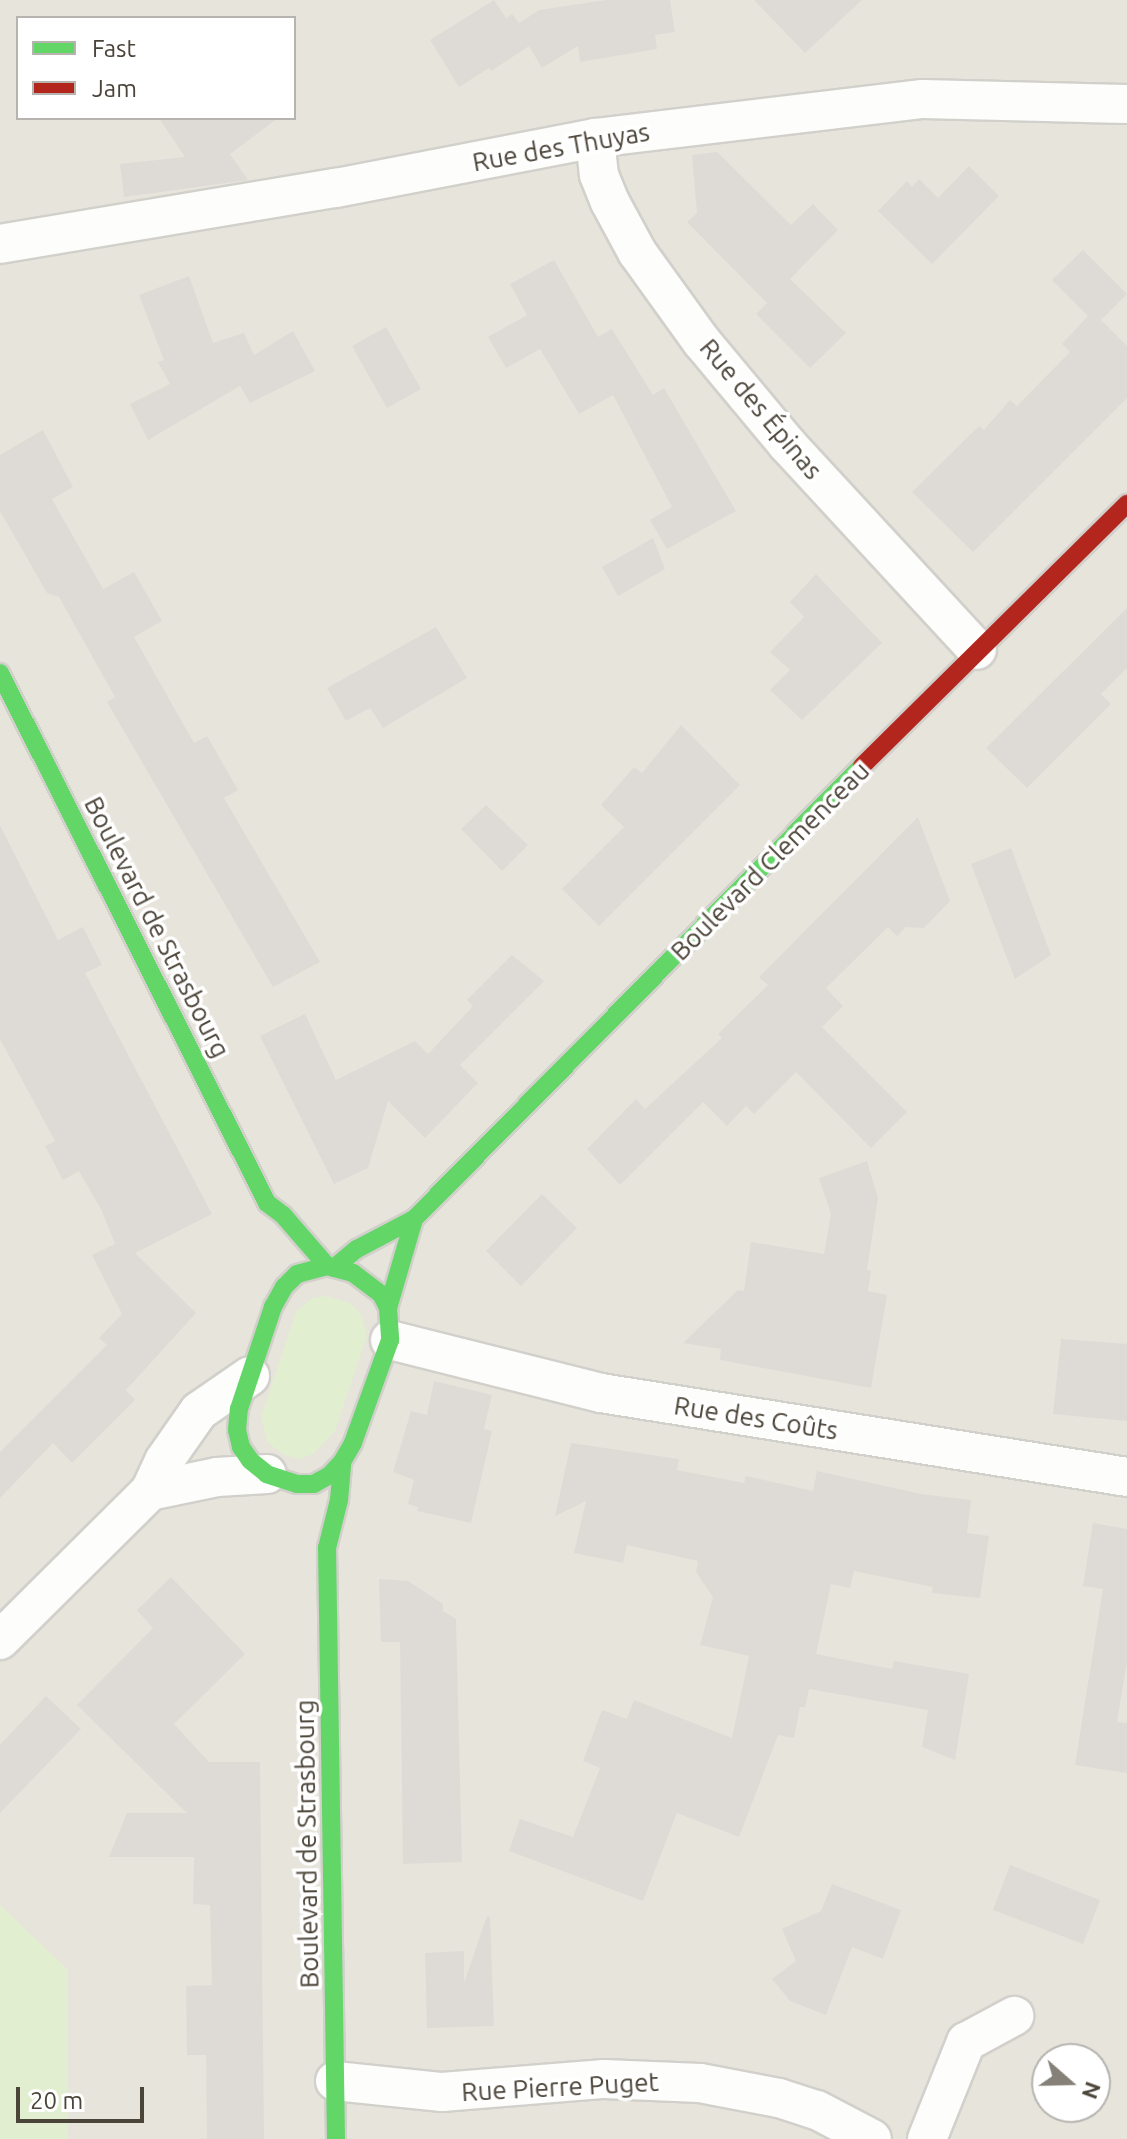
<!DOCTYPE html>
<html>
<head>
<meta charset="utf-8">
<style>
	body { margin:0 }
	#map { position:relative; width:1127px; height:2139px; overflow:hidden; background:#f4f2ee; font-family:Ubuntu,sans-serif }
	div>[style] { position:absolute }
	.residential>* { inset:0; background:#e7e4dc }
	.green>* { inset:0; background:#e1eecf }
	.building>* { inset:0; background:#dedbd6 }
	.roads { filter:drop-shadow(2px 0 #d2d0cb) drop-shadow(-2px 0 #d2d0cb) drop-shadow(0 2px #d2d0cb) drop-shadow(0 -2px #d2d0cb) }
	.street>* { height:38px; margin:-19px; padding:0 19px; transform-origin:19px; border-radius:19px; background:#fdfdfc }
	.fast>* { height:18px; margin:-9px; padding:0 9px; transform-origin:9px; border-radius:9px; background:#63d668 }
	.jam>* { height:18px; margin:-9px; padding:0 9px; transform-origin:9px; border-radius:9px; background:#b3261e }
	span { translate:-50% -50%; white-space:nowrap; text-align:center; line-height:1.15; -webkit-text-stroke:7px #fff; paint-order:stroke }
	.street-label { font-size:26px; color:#4b4439 }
	.legend { position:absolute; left:16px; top:16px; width:280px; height:104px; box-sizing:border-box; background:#fff; border:2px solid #b7b4b0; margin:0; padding:10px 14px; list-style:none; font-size:24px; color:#4b4439 }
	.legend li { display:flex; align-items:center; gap:16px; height:40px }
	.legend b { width:40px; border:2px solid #b7b4b0 }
	.north { position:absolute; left:1031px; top:2043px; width:80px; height:80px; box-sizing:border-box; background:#fff; border:2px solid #b7b4b0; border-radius:50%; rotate:110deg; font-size:22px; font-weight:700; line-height:32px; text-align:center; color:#4b4439 }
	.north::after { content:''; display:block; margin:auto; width:28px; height:36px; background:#868178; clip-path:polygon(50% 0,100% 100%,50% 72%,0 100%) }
	.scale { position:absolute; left:16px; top:2087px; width:128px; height:36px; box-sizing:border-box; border:4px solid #4b4439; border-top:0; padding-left:10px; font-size:24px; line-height:28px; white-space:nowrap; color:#4b4439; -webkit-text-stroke:6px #fff; paint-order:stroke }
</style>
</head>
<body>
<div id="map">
	<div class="residential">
		<div style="clip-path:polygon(evenodd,0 0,1127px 0,1127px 2139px,0 2139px,0 0,18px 18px,294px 18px,294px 118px,18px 118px,18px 18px,0 0,1047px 2059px,1095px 2059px,1095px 2107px,1047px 2107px,1047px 2059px)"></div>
	</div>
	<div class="green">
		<div style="clip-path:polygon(326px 1296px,350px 1303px,361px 1314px,367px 1336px,335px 1431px,313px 1454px,300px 1459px,284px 1455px,267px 1442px,261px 1417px,296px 1312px,312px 1298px)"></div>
		<div style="clip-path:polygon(0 1905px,68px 1970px,68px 2139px,0 2139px)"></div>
	</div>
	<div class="building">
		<div style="clip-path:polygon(494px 0,506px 18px,512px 14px,519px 23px,539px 10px,606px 0,670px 0,675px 32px,655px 35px,657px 49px,580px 62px,578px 46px,542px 68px,529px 46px,491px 71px,489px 68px,459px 87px,430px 40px)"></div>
		<div style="clip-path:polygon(754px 0,862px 0,805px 53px)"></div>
		<div style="clip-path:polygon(159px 118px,278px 118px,230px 154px,248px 180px,124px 197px,120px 164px,185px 157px)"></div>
		<div style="clip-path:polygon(717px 152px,791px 225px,813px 204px,838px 230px,790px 279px,846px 333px,810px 368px,756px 314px,767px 303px,687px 222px,697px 213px,692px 155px)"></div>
		<div style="clip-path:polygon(969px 166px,999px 196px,932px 264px,878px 211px,907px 181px,912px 187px,919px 179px,938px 198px)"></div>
		<div style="clip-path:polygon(1083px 250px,1127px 294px,1101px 320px,1127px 346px,1127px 398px,973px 552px,912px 492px,979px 426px,984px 430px,1010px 400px,1017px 406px,1070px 352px,1062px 344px,1088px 316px,1052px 280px)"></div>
		<div style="clip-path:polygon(554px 260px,598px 337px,612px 329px,653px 395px,664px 388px,736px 511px,667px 549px,650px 520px,672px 507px,613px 395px,579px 414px,540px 349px,506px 368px,488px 337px,527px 315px,510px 284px)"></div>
		<div style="clip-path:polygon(189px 276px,213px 343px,244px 333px,254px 355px,293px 331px,315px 371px,250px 403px,240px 386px,148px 440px,130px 404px,170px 384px,158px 362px,164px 360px,139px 295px)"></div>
		<div style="clip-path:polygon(386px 327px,421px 389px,387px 408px,352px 346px)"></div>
		<div style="clip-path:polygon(43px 430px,73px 487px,52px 499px,103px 589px,134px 572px,162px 621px,134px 637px,194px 743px,207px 736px,238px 790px,224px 798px,320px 962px,273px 987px,107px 702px,115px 697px,59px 597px,47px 593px,0 511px,0 455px)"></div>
		<div style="clip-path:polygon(653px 538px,665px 569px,618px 596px,602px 567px)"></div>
		<div style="clip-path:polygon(816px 574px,882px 643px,802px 720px,770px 690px,790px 670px,770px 652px,804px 617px,790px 602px)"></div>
		<div style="clip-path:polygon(1127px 608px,1127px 668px,1101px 694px,1111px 704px,1027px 788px,986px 748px)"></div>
		<div style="clip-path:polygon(436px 627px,467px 678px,383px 728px,370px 708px,346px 721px,327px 688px)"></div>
		<div style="clip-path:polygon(681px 725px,740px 785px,599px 926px,562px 889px,624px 827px,601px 805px,634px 767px,642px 773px)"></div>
		<div style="clip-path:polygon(486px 805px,528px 845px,502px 871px,461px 829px)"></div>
		<div style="clip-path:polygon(918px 817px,950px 901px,924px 928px,906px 927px,897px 936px,888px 927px,826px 988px,843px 1006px,822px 1027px,907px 1112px,871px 1148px,796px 1072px,754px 1114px,746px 1106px,727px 1126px,703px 1102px,620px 1185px,587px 1149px,636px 1099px,645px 1109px,722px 1038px,718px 1034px,768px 985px,759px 977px)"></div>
		<div style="clip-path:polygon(0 825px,58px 940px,83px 927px,102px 965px,85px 973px,212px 1214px,135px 1253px,196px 1313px,126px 1390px,135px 1400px,72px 1463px,53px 1443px,0 1498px,0 1452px,107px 1345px,99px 1338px,122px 1314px,92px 1255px,115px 1244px,102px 1211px,79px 1171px,63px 1180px,45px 1146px,55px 1141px,0 1039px)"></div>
		<div style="clip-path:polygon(1011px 848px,1051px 955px,1015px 979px,971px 864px)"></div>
		<div style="clip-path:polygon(512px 955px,544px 981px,460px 1065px,478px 1083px,425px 1138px,388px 1101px,368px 1168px,334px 1184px,260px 1036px,305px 1014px,336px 1080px,415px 1041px,428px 1054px,473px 1006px,467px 1000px)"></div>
		<div style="clip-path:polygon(867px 1161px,878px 1198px,867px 1270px,871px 1271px,868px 1291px,887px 1295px,871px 1388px,720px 1360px,721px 1349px,683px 1343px,738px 1290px,744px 1291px,751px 1242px,824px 1254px,831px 1214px,819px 1178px)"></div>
		<div style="clip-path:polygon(542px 1194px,577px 1228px,521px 1286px,486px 1251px)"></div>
		<div style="clip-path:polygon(1061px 1339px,1127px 1344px,1127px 1421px,1053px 1414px)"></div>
		<div style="clip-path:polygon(434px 1381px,492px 1395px,484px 1429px,492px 1431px,471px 1523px,417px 1511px,418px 1507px,408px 1504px,414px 1480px,393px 1472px,411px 1411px,427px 1415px)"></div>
		<div style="clip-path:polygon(571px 1443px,679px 1459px,677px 1470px,744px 1483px,746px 1476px,813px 1491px,817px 1471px,921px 1494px,971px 1500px,967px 1533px,989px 1536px,980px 1598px,932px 1593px,933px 1587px,854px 1571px,850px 1588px,831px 1584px,816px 1654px,892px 1669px,894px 1661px,969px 1674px,955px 1760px,922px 1747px,928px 1710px,809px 1689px,805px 1707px,800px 1707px,794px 1738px,778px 1735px,739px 1837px,677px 1813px,643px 1901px,509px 1851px,520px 1819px,573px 1837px,600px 1768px,583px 1761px,602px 1710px,627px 1719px,634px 1700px,732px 1738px,749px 1656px,700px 1645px,713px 1597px,696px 1572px,698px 1561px,627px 1545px,623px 1563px,574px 1553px,586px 1501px,555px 1516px)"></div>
		<div style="clip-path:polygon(1093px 1523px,1127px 1529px,1127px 1661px,1117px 1722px,1127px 1723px,1127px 1773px,1075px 1765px,1103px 1589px,1083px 1586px)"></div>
		<div style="clip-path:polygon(171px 1577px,245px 1654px,174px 1724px,209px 1762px,260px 1762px,264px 2139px,207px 2139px,206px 2055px,187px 2055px,186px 1986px,212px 1985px,210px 1905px,193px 1904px,194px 1857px,109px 1857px,127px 1813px,187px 1813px,77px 1705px,153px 1628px,137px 1610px)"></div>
		<div style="clip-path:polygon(379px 1579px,408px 1581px,443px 1604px,443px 1611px,456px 1619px,462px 1862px,403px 1864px,400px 1642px,381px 1642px)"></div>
		<div style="clip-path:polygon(46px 1696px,81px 1729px,0 1813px,0 1745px)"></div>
		<div style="clip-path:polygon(1010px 1865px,1100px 1900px,1083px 1944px,993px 1910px)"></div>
		<div style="clip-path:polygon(832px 1884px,901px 1910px,883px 1959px,852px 1947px,826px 2015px,790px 2001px,772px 1979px,796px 1961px,782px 1929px,821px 1911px)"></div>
		<div style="clip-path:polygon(487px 1916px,490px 1917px,494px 2026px,427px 2028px,425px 1953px,464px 1951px,464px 1983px)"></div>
	</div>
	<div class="roads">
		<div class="street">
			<div style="left:595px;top:138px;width:37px;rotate:84deg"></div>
			<div style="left:599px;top:175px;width:29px;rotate:68deg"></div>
			<div style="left:610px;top:202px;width:57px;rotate:61.6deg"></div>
			<div style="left:637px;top:252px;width:111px;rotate:54.2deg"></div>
			<div style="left:702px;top:342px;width:133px;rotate:50.2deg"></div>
			<div style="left:787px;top:444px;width:280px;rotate:47.3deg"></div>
			<div style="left:0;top:244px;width:341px;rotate:-9.5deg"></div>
			<div style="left:336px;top:188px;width:264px;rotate:-10.9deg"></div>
			<div style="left:595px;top:138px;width:330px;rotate:-6.8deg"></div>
			<div style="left:923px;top:99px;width:204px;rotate:1.4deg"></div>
			<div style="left:390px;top:1340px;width:218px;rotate:14.1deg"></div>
			<div style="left:601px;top:1393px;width:533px;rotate:9.07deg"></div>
			<div style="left:250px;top:1376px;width:62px;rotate:145.5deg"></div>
			<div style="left:199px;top:1411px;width:61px;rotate:125deg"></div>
			<div style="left:164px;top:1461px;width:33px;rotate:115deg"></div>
			<div style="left:150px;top:1491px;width:68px;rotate:-11.8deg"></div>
			<div style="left:217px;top:1477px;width:50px;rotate:-3.4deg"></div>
			<div style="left:0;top:1640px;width:211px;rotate:-44.8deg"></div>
			<div style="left:335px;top:2081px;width:108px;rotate:5.9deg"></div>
			<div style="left:442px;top:2092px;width:163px;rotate:-4.6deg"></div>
			<div style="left:604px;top:2079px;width:96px;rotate:2.4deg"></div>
			<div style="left:700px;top:2083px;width:80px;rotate:10.8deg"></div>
			<div style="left:779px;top:2098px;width:40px;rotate:18deg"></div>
			<div style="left:817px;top:2110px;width:62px;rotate:27.8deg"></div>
			<div style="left:927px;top:2139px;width:105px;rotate:-68.1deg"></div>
			<div style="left:966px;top:2042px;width:55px;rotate:-28.4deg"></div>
		</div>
		<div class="fast">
			<div style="left:0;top:673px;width:593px;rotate:63.26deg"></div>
			<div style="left:267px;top:1203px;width:20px;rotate:37deg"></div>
			<div style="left:283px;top:1215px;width:67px;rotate:49.2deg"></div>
			<div style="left:327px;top:1266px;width:27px;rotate:15deg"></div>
			<div style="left:353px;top:1273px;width:35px;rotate:37deg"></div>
			<div style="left:381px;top:1294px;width:16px;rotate:63deg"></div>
			<div style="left:388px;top:1308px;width:32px;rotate:86deg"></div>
			<div style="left:390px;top:1340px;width:109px;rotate:109.8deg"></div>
			<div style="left:353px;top:1443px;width:22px;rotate:120deg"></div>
			<div style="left:342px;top:1462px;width:18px;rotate:133deg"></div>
			<div style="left:330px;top:1475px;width:18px;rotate:151deg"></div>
			<div style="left:314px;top:1484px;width:17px;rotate:180deg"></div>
			<div style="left:297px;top:1484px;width:32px;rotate:-162deg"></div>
			<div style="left:267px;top:1474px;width:22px;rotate:-141deg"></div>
			<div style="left:250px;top:1460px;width:16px;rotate:-125deg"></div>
			<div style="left:241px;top:1447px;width:17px;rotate:-103deg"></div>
			<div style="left:237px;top:1430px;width:21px;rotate:-85deg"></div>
			<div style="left:239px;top:1409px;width:108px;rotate:-71.6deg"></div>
			<div style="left:273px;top:1307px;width:23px;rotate:-61deg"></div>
			<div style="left:284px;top:1287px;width:18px;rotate:-45deg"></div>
			<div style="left:297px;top:1274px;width:31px;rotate:-15deg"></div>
			<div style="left:334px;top:1268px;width:30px;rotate:-40deg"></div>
			<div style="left:357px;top:1249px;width:64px;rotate:-27.8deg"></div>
			<div style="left:414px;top:1219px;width:637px;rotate:-45.32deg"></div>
			<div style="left:388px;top:1308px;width:93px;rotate:-73.7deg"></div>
			<div style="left:336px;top:2139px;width:591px;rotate:-90.87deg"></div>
			<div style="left:327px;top:1548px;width:49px;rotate:-76deg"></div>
			<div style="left:339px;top:1500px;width:38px;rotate:-85deg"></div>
		</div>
		<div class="jam">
			<div style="left:862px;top:766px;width:373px;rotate:-44.7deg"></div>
		</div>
	</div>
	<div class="street-label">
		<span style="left:561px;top:147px;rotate:-10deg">Rue des Thuyas</span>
		<span style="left:761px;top:409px;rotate:50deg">Rue des Épinas</span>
		<span style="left:770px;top:861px;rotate:-45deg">Boulevard Clemenceau</span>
		<span style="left:157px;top:927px;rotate:63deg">Boulevard de Strasbourg</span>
		<span style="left:756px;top:1418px;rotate:9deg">Rue des Coûts</span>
		<span style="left:307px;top:1844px;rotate:-91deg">Boulevard de Strasbourg</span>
		<span style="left:560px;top:2087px;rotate:-3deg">Rue Pierre Puget</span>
	</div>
	<ul class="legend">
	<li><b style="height:10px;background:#63d668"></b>Fast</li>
	<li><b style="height:10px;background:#b3261e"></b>Jam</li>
	</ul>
	<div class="north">N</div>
	<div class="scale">20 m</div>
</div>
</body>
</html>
